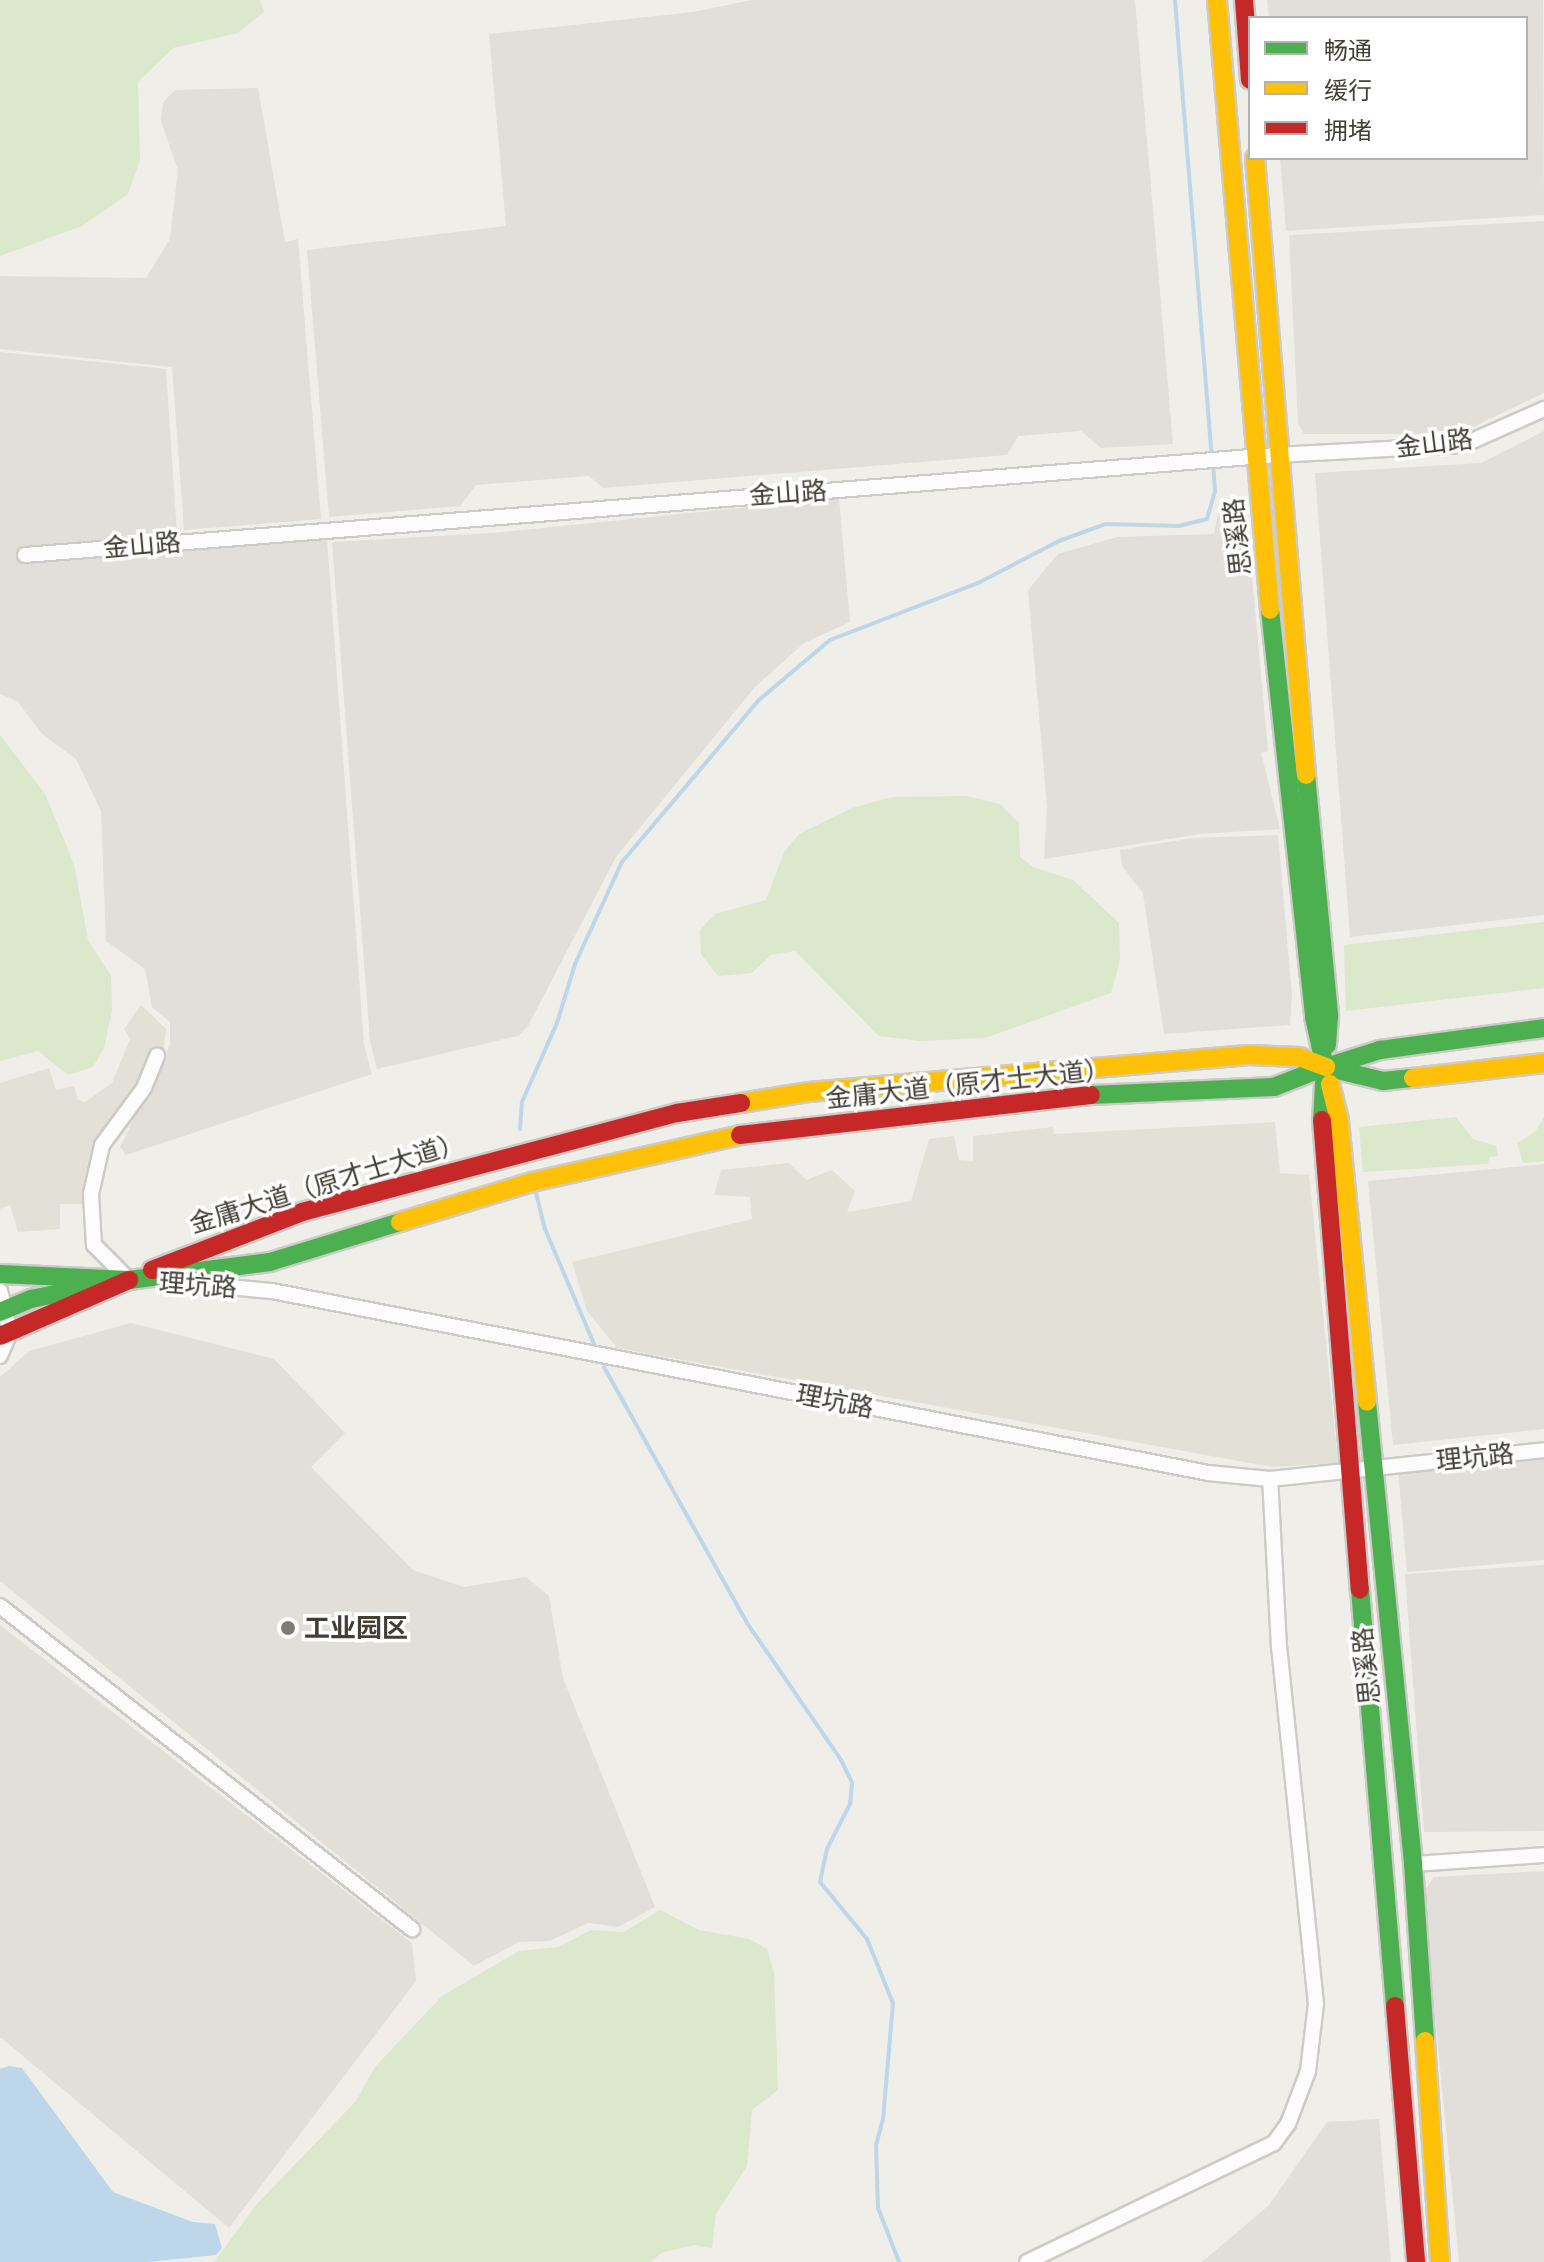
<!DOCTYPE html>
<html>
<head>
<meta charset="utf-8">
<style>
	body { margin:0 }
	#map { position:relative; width:1544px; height:2262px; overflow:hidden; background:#efeee9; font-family:"Noto Sans","Noto Sans SC",sans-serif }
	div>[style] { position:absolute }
	.residential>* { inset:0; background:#e3e0d7 }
	.industrial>* { inset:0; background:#e2dfda }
	.green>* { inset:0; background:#dbe8cb }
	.water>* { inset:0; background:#bdd6ea }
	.stream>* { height:4px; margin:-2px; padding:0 2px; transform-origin:2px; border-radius:2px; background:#bdd6ea }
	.roads { filter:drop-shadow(2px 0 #cdcbc7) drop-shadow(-2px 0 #cdcbc7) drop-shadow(0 2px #cdcbc7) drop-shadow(0 -2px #cdcbc7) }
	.street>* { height:14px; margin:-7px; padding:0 7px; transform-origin:7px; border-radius:7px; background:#fdfcfc }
	.fast>* { height:18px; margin:-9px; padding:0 9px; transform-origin:9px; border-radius:9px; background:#4caf50 }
	.slow>* { height:18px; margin:-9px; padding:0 9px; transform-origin:9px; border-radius:9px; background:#ffc107 }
	.jam>* { height:18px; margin:-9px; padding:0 9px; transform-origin:9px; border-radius:9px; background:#c62828 }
	.dots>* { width:22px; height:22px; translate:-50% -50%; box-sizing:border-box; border:4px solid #fff; border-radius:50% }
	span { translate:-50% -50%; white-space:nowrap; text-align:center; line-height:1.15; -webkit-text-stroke:7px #fff; paint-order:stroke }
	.street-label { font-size:26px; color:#443f36 }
	.poi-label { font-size:26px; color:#443f36; font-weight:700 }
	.left { translate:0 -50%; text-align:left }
	.legend { position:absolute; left:1248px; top:16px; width:280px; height:144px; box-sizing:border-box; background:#fff; border:2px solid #b4b2af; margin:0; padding:10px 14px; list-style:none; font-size:24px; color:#443f36 }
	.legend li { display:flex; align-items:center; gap:16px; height:40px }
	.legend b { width:40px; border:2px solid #b4b2af }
</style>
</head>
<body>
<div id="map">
	<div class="residential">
		<div style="clip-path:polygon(141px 1005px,166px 1029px,164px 1048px,144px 1098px,128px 1098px,95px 1142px,82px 1204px,60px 1204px,60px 1229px,18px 1232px,10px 1205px,0 1209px,0 1083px,49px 1068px,56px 1090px,74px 1086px,78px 1100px,85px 1102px,112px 1083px,130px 1039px,124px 1029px)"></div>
		<div style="clip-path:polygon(1275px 1122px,1280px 1173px,1309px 1175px,1338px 1463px,1272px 1467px,617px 1348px,587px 1311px,572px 1262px,752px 1219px,750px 1197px,714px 1195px,721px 1170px,789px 1163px,806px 1180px,832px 1170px,855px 1191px,847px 1212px,911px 1201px,929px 1139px,954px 1136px,959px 1160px,973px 1161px,973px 1136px,1053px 1127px,1054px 1134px)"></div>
	</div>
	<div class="industrial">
		<div style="clip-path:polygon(752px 0,1135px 0,1173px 444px,1101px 448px,1081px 431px,1018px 436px,1007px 455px,603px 488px,589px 476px,476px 485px,460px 506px,329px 517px,307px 250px,506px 226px,489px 34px,693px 12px)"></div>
		<div style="clip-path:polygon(1267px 0,1543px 0,1544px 215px,1286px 231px,1280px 158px,1526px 158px,1526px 18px,1269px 18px)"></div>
		<div style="clip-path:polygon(258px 88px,285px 242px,298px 239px,321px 519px,184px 530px,172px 367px,0 349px,0 276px,146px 278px,170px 239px,178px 170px,161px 121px,163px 102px,175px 90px)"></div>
		<div style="clip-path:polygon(1544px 221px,1544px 393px,1458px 434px,1304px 434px,1298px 423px,1289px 235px)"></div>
		<div style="clip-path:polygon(0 352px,166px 369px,178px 549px,327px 540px,364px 1044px,372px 1074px,126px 1155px,120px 1147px,170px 1045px,170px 1022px,152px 1007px,145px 969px,106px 941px,101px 811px,76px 759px,42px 734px,17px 701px,0 694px)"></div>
		<div style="clip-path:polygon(1544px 431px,1544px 915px,1350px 937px,1315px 473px,1481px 463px)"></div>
		<div style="clip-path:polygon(839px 498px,850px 622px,804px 643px,755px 687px,616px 857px,528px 1026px,518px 1036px,377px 1069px,370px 1041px,332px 542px,492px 533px)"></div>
		<div style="clip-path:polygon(1245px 501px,1268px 751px,1261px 753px,1280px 829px,1200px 834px,1044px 859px,1047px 806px,1028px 590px,1058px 554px,1117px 537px,1214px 534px,1220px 503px)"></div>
		<div style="clip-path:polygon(1278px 835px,1292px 996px,1290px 1025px,1164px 1034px,1143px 893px,1122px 866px,1120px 850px,1193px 838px)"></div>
		<div style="clip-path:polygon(1544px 1164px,1544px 1429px,1393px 1445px,1368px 1181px)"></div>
		<div style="clip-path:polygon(131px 1323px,274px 1359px,345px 1433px,311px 1467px,413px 1570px,464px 1587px,526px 1577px,549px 1596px,563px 1678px,655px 1907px,618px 1927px,588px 1923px,550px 1941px,519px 1942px,474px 1966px,0 1581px,0 1377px,29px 1351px)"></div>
		<div style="clip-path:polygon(1544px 1457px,1544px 1560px,1407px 1572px,1398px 1469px)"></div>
		<div style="clip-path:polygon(1544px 1565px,1544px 1831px,1424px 1832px,1405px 1574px)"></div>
		<div style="clip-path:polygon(0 1625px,412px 1943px,416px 1981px,229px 2228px,0 2037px)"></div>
		<div style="clip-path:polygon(1544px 1871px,1544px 2262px,1459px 2262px,1423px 1893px,1434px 1877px)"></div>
		<div style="clip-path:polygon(1379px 2119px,1391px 2262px,1202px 2262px,1269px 2205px,1327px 2122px)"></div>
	</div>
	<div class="green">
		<div style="clip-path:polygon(0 0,260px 0,264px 12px,238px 33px,173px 48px,138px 82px,140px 160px,128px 194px,82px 226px,0 256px)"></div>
		<div style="clip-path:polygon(0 735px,45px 794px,74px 864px,88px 940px,111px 976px,112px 1011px,104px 1048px,93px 1067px,68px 1075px,38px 1051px,0 1061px)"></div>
		<div style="clip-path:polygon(966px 796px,1000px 804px,1019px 823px,1020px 857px,1033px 867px,1073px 880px,1119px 923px,1120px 960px,1111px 993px,985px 1038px,919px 1041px,879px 1036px,795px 951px,771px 955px,752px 973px,718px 976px,701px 954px,700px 930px,715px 914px,766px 900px,784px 852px,799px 834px,852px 808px,892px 797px)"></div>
		<div style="clip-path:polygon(1544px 922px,1544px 988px,1346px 1011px,1344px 945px)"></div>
		<div style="clip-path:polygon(1456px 1117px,1473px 1139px,1496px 1146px,1498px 1156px,1489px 1157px,1488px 1164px,1363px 1172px,1359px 1127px)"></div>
		<div style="clip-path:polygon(1544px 1117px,1544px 1161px,1523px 1163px,1517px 1143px,1535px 1132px)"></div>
		<div style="clip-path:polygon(660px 1910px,699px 1930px,749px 1939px,767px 1949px,774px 1973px,778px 2090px,752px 2110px,747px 2166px,716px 2214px,712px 2248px,694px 2245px,661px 2253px,651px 2262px,214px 2262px,257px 2204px,356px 2101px,375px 2067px,442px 1996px,519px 1951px,558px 1947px,591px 1930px,624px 1932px)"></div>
	</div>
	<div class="water">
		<div style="clip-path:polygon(9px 2066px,22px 2068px,113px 2192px,193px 2222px,215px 2224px,222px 2248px,216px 2255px,148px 2262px,0 2262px,0 2069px)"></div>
	</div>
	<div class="stream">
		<div style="left:1175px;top:0;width:457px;rotate:85.4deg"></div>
		<div style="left:520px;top:1129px;width:27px;rotate:-86deg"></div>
		<div style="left:522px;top:1102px;width:86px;rotate:-66.1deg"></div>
		<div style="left:557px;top:1023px;width:62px;rotate:-73deg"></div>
		<div style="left:575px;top:964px;width:112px;rotate:-65.3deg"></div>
		<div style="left:622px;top:862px;width:212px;rotate:-49.8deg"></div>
		<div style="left:759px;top:700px;width:93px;rotate:-40.2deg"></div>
		<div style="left:830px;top:640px;width:161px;rotate:-21.1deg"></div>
		<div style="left:980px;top:582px;width:89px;rotate:-27.4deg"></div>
		<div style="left:1059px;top:541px;width:50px;rotate:-19.9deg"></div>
		<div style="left:1106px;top:524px;width:73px;rotate:1.6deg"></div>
		<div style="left:1179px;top:526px;width:29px;rotate:-14deg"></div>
		<div style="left:1207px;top:519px;width:29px;rotate:-74deg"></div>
		<div style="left:1215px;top:491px;width:26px;rotate:-94deg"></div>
		<div style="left:536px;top:1193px;width:37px;rotate:76deg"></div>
		<div style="left:545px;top:1229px;width:125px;rotate:66.9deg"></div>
		<div style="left:604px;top:1367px;width:293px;rotate:60.8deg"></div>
		<div style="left:747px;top:1623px;width:166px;rotate:55.5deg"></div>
		<div style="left:841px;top:1760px;width:25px;rotate:64deg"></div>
		<div style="left:852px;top:1783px;width:21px;rotate:95deg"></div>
		<div style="left:850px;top:1804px;width:51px;rotate:117.1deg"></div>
		<div style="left:827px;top:1849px;width:34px;rotate:102deg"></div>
		<div style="left:820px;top:1882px;width:74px;rotate:50.5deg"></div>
		<div style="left:867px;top:1939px;width:69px;rotate:67.9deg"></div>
		<div style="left:893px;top:2003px;width:116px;rotate:94.9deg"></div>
		<div style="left:883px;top:2119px;width:27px;rotate:105deg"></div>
		<div style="left:876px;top:2145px;width:63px;rotate:88.2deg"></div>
		<div style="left:878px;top:2208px;width:58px;rotate:68.7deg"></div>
	</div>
	<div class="roads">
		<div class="street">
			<div style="left:25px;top:555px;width:1255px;rotate:-4.57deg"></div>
			<div style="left:1276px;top:455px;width:187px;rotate:-3.1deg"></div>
			<div style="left:1463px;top:445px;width:89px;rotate:-24deg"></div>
			<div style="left:128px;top:1279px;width:48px;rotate:-135deg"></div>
			<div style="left:94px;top:1245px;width:51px;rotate:-93.4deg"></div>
			<div style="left:91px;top:1194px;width:50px;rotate:-77.3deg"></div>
			<div style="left:102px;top:1145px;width:71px;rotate:-53.6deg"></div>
			<div style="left:144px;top:1088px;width:35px;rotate:-68deg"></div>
			<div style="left:176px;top:1282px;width:96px;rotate:5.4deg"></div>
			<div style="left:272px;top:1291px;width:954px;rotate:11deg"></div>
			<div style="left:1208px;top:1473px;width:62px;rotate:5.5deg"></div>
			<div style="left:1270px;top:1479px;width:276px;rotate:-6deg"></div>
			<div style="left:0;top:1291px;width:42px;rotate:76.3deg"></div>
			<div style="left:10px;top:1332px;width:26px;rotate:113deg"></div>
			<div style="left:0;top:1606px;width:524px;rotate:38.1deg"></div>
			<div style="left:1413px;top:1864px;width:131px;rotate:-3.9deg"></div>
			<div style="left:1027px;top:2262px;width:274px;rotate:-25.7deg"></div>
			<div style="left:1274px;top:2143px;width:24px;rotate:-54deg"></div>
			<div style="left:1288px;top:2124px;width:57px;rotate:-69.3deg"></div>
			<div style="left:1308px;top:2071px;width:67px;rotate:-83.2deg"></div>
			<div style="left:1316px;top:2004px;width:358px;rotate:-95.9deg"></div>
			<div style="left:1279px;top:1648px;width:169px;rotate:-93deg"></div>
		</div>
		<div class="fast">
			<div style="left:1270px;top:610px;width:409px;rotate:83.8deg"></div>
			<div style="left:1314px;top:1017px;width:51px;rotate:77.6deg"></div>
			<div style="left:1325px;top:1067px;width:53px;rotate:93.2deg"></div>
			<div style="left:1306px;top:775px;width:242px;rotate:84.5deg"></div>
			<div style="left:1329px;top:1016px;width:29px;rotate:94deg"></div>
			<div style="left:1326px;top:1067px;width:57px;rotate:-17.5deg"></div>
			<div style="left:1380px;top:1050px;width:165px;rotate:-7.6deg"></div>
			<div style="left:1091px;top:1095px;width:183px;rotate:-2.5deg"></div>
			<div style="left:1274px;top:1087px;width:55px;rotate:-21.4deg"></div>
			<div style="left:1325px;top:1067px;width:60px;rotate:13.6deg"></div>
			<div style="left:1383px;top:1081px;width:30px;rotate:-6deg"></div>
			<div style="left:0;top:1274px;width:129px;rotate:2.7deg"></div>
			<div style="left:129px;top:1280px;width:142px;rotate:-7.3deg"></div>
			<div style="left:270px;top:1262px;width:136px;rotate:-17.1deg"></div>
			<div style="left:0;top:1312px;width:34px;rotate:-23deg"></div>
			<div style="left:31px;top:1299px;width:60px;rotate:-11.5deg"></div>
			<div style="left:1367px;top:1402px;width:464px;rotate:84.3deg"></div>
			<div style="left:1413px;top:1864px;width:177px;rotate:86.1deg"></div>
			<div style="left:1360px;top:1589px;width:418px;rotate:85.2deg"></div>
		</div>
		<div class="slow">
			<div style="left:1217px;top:0;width:612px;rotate:85.03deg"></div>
			<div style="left:1255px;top:158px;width:619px;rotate:85.27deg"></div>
			<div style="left:1413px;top:1078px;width:132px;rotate:-6.5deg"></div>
			<div style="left:1330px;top:1084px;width:38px;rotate:76deg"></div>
			<div style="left:1339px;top:1121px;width:282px;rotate:84.3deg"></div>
			<div style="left:741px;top:1103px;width:69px;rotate:-9.2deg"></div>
			<div style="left:809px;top:1092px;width:441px;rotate:-4.8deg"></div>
			<div style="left:1248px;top:1055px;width:51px;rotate:2.2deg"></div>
			<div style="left:1299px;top:1057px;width:29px;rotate:20deg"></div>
			<div style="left:400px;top:1222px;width:138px;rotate:-16.9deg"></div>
			<div style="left:532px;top:1182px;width:213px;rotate:-12.7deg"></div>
			<div style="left:1425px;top:2041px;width:222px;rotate:86.1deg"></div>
		</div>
		<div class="jam">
			<div style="left:1244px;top:0;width:80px;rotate:85.7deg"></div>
			<div style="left:1322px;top:1120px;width:471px;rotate:85.4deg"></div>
			<div style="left:740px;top:1135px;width:353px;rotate:-6.5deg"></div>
			<div style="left:152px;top:1270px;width:161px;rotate:-21.1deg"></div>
			<div style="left:302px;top:1212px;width:388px;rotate:-14.8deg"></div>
			<div style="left:677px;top:1113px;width:65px;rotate:-8.9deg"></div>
			<div style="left:0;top:1336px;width:141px;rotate:-23.5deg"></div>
			<div style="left:1395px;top:2006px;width:257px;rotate:85.3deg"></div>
		</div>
	</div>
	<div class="dots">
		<div style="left:288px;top:1628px;background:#807c75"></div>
	</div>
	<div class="street-label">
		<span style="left:1434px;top:443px;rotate:-7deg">金山路</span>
		<span style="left:788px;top:493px;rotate:-4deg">金山路</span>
		<span style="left:1237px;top:537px;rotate:-96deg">思溪路</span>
		<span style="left:142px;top:545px;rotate:-5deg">金山路</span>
		<span style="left:968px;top:1084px;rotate:-6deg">金庸大道（原才士大道）</span>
		<span style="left:327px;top:1183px;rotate:-17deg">金庸大道（原才士大道）</span>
		<span style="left:198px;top:1285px;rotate:4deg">理坑路</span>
		<span style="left:835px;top:1401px;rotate:11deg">理坑路</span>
		<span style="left:1475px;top:1457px;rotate:-6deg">理坑路</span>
		<span style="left:1366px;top:1666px;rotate:-96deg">思溪路</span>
	</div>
	<div class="poi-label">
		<span class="left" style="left:304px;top:1628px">工业园区</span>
	</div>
	<ul class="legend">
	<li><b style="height:10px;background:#4caf50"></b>畅通</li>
	<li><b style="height:10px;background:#ffc107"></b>缓行</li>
	<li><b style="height:10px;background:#c62828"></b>拥堵</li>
	</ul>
</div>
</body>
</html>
